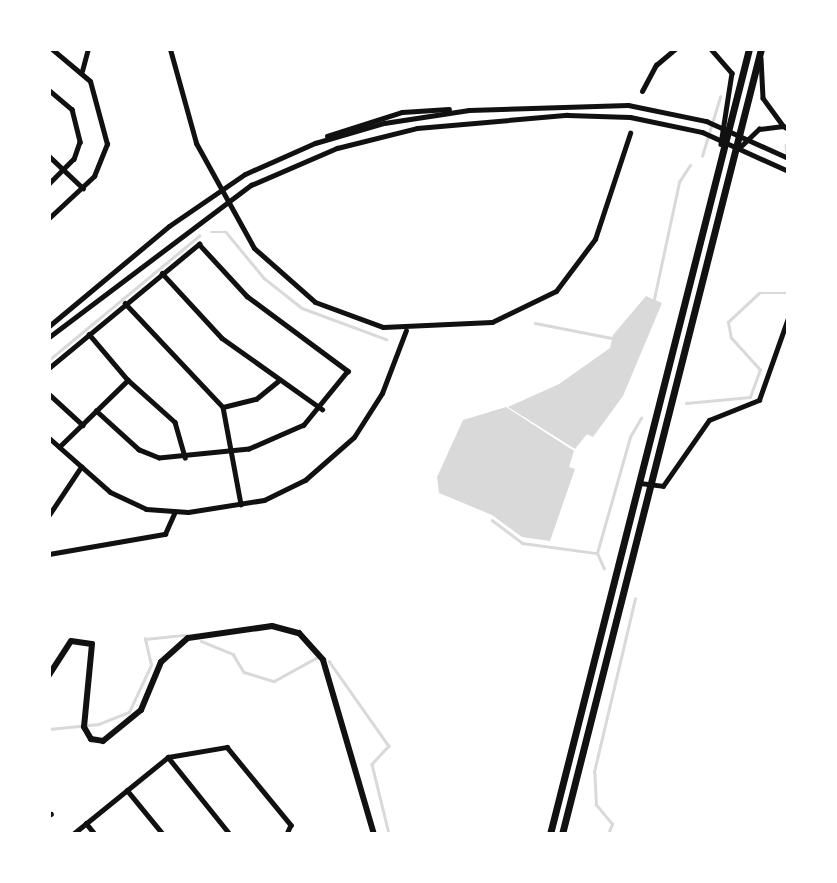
<!DOCTYPE html>
<html>
<head>
<meta charset="utf-8">
<style>
	body { margin:0 }
	#map { position:relative; width:837px; height:883px; overflow:hidden; background:#fff; font-family:Inter,sans-serif }
	div>[style] { position:absolute }
	.water>* { inset:0; background:#d9d9d9 }
	.stream>* { height:2.5px; margin:-1.25px; padding:0 1.25px; transform-origin:1.25px; border-radius:1.25px; background:#d9d9d9 }
	.minor>* { height:4.5px; margin:-2.25px; padding:0 2.25px; transform-origin:2.25px; border-radius:2.25px; background:#111 }
	.tertiary>* { height:5px; margin:-2.5px; padding:0 2.5px; transform-origin:2.5px; border-radius:2.5px; background:#111 }
	.secondary>* { height:6px; margin:-3px; padding:0 3px; transform-origin:3px; border-radius:3px; background:#111 }
	.primary>* { height:7px; margin:-3.5px; padding:0 3.5px; transform-origin:3.5px; border-radius:3.5px; background:#111 }
	span { translate:-50% -50%; white-space:nowrap; text-align:center; line-height:1.15; -webkit-text-stroke:5px #fff; paint-order:stroke }
	.frame { position:absolute; inset:0; border:51px solid #fff; pointer-events:none }
</style>
</head>
<body>
<div id="map">
	<div class="water">
		<div style="clip-path:polygon(646px 296px,662px 303px,623px 396px,593px 437px,587px 434px,575px 449px,508px 407px,559px 384px,610px 348px,613px 335px)"></div>
		<div style="clip-path:polygon(506px 407px,574px 451px,569px 467px,575px 469px,550px 541px,522px 537px,492px 515px,439px 493px,437px 477px,463px 420px)"></div>
	</div>
	<div class="stream">
		<div style="left:788px;top:50px;width:41px;rotate:90deg"></div>
		<div style="left:786px;top:145px;width:10px;rotate:84deg"></div>
		<div style="left:702px;top:156px;width:62px;rotate:-73deg"></div>
		<div style="left:211px;top:232px;width:15px"></div>
		<div style="left:226px;top:232px;width:60px;rotate:50.4deg"></div>
		<div style="left:264px;top:278px;width:48px;rotate:38.3deg"></div>
		<div style="left:302px;top:308px;width:90px;rotate:20.3deg"></div>
		<div style="left:654px;top:299px;width:120px;rotate:-77.9deg"></div>
		<div style="left:679px;top:182px;width:20px;rotate:-57deg"></div>
		<div style="left:535px;top:323px;width:78px;rotate:11deg"></div>
		<div style="left:49px;top:360px;width:195px;rotate:-39.6deg"></div>
		<div style="left:686px;top:403px;width:64px;rotate:-5.4deg"></div>
		<div style="left:750px;top:397px;width:29px;rotate:-70deg"></div>
		<div style="left:760px;top:370px;width:43px;rotate:-132.2deg"></div>
		<div style="left:731px;top:338px;width:16px;rotate:-101deg"></div>
		<div style="left:728px;top:322px;width:42px;rotate:-43.1deg"></div>
		<div style="left:759px;top:293px;width:29px"></div>
		<div style="left:492px;top:520px;width:38px;rotate:37deg"></div>
		<div style="left:522px;top:543px;width:75px;rotate:7.7deg"></div>
		<div style="left:604px;top:569px;width:17px;rotate:-114deg"></div>
		<div style="left:597px;top:553px;width:121px;rotate:-74.1deg"></div>
		<div style="left:630px;top:437px;width:22px;rotate:-60deg"></div>
		<div style="left:201px;top:641px;width:35px;rotate:22deg"></div>
		<div style="left:233px;top:654px;width:21px;rotate:59deg"></div>
		<div style="left:244px;top:672px;width:31px;rotate:17deg"></div>
		<div style="left:274px;top:681px;width:48px;rotate:-28.7deg"></div>
		<div style="left:329px;top:661px;width:104px;rotate:54.8deg"></div>
		<div style="left:389px;top:746px;width:25px;rotate:133deg"></div>
		<div style="left:372px;top:764px;width:72px;rotate:76.3deg"></div>
		<div style="left:49px;top:729px;width:50px;rotate:-5.7deg"></div>
		<div style="left:99px;top:724px;width:32px;rotate:-22deg"></div>
		<div style="left:129px;top:712px;width:52px;rotate:-64.9deg"></div>
		<div style="left:151px;top:665px;width:27px;rotate:-103deg"></div>
		<div style="left:145px;top:639px;width:39px;rotate:-6deg"></div>
		<div style="left:608px;top:834px;width:11px;rotate:-68deg"></div>
		<div style="left:612px;top:824px;width:25px;rotate:-130deg"></div>
		<div style="left:596px;top:805px;width:33px;rotate:-93deg"></div>
		<div style="left:594px;top:772px;width:178px;rotate:-76.7deg"></div>
	</div>
	<div class="minor">
		<div style="left:711px;top:49px;width:32px;rotate:49deg"></div>
		<div style="left:732px;top:73px;width:72px;rotate:98.8deg"></div>
		<div style="left:761px;top:58px;width:40px;rotate:87.1deg"></div>
		<div style="left:763px;top:98px;width:34px;rotate:54deg"></div>
		<div style="left:82px;top:71px;width:23px;rotate:-75deg"></div>
		<div style="left:49px;top:90px;width:30px;rotate:40deg"></div>
		<div style="left:72px;top:109px;width:34px;rotate:76deg"></div>
		<div style="left:80px;top:142px;width:18px;rotate:109deg"></div>
		<div style="left:74px;top:159px;width:35px;rotate:135deg"></div>
		<div style="left:738px;top:149px;width:29px;rotate:-44deg"></div>
		<div style="left:759px;top:129px;width:24px;rotate:-7deg"></div>
		<div style="left:49px;top:156px;width:47px;rotate:43.3deg"></div>
		<div style="left:162px;top:273px;width:88px;rotate:47.3deg"></div>
		<div style="left:222px;top:338px;width:123px;rotate:35.4deg"></div>
		<div style="left:125px;top:303px;width:143px;rotate:46.7deg"></div>
		<div style="left:223px;top:407px;width:99px;rotate:79.5deg"></div>
		<div style="left:89px;top:334px;width:60px;rotate:49.7deg"></div>
		<div style="left:49px;top:368px;width:195px;rotate:-39.6deg"></div>
		<div style="left:199px;top:244px;width:71px;rotate:47.3deg"></div>
		<div style="left:247px;top:296px;width:126px;rotate:36.6deg"></div>
		<div style="left:348px;top:371px;width:70px;rotate:129.2deg"></div>
		<div style="left:304px;top:425px;width:60px;rotate:156.4deg"></div>
		<div style="left:249px;top:449px;width:90px;rotate:174.3deg"></div>
		<div style="left:159px;top:458px;width:22px;rotate:-158deg"></div>
		<div style="left:139px;top:450px;width:58px;rotate:-137.8deg"></div>
		<div style="left:49px;top:394px;width:46px;rotate:42.4deg"></div>
		<div style="left:223px;top:407px;width:34px;rotate:-14deg"></div>
		<div style="left:256px;top:399px;width:28px;rotate:-39deg"></div>
		<div style="left:59px;top:447px;width:96px;rotate:-44.2deg"></div>
		<div style="left:128px;top:380px;width:63px;rotate:41.8deg"></div>
		<div style="left:175px;top:422px;width:37px;rotate:74deg"></div>
		<div style="left:640px;top:483px;width:23px;rotate:7deg"></div>
		<div style="left:663px;top:486px;width:80px;rotate:-55.1deg"></div>
		<div style="left:709px;top:420px;width:54px;rotate:-21.8deg"></div>
		<div style="left:759px;top:400px;width:87px;rotate:-70.5deg"></div>
		<div style="left:49px;top:515px;width:58px;rotate:-56.3deg"></div>
		<div style="left:49px;top:554px;width:118px;rotate:-9.8deg"></div>
		<div style="left:165px;top:534px;width:24px;rotate:-66deg"></div>
		<div style="left:168px;top:757px;width:99px;rotate:51.2deg"></div>
		<div style="left:127px;top:790px;width:57px;rotate:50.7deg"></div>
		<div style="left:49px;top:815px;width:2px;rotate:-27deg"></div>
		<div style="left:86px;top:823px;width:14px;rotate:51deg"></div>
		<div style="left:73px;top:834px;width:122px;rotate:-39deg"></div>
		<div style="left:168px;top:757px;width:60px;rotate:-9.6deg"></div>
		<div style="left:227px;top:747px;width:101px;rotate:50.6deg"></div>
		<div style="left:291px;top:825px;width:10px;rotate:114deg"></div>
	</div>
	<div class="tertiary">
		<div style="left:170px;top:49px;width:98px;rotate:74.5deg"></div>
		<div style="left:196px;top:143px;width:120px;rotate:61.1deg"></div>
		<div style="left:254px;top:248px;width:81px;rotate:41.5deg"></div>
		<div style="left:315px;top:302px;width:72px;rotate:20.2deg"></div>
		<div style="left:383px;top:327px;width:109px;rotate:-2.6deg"></div>
		<div style="left:492px;top:322px;width:71px;rotate:-25.8deg"></div>
		<div style="left:556px;top:291px;width:65px;rotate:-53.1deg"></div>
		<div style="left:595px;top:239px;width:112px;rotate:-71.7deg"></div>
		<div style="left:642px;top:91px;width:30px;rotate:-62deg"></div>
		<div style="left:656px;top:65px;width:25px;rotate:-40deg"></div>
		<div style="left:783px;top:126px;width:6px;rotate:31deg"></div>
		<div style="left:327px;top:136px;width:79px;rotate:-17.7deg"></div>
		<div style="left:402px;top:112px;width:47px;rotate:-3.7deg"></div>
		<div style="left:49px;top:218px;width:62px;rotate:-43deg"></div>
		<div style="left:94px;top:176px;width:35px;rotate:-68deg"></div>
		<div style="left:107px;top:144px;width:65px;rotate:-105.1deg"></div>
		<div style="left:90px;top:81px;width:50px;rotate:-139.9deg"></div>
		<div style="left:49px;top:326px;width:156px;rotate:-39.8deg"></div>
		<div style="left:169px;top:226px;width:92px;rotate:-34.4deg"></div>
		<div style="left:245px;top:174px;width:77px;rotate:-23.9deg"></div>
		<div style="left:315px;top:143px;width:72px;rotate:-16.2deg"></div>
		<div style="left:384px;top:123px;width:86px;rotate:-8.7deg"></div>
		<div style="left:469px;top:110px;width:159px;rotate:-1.8deg"></div>
		<div style="left:628px;top:105px;width:80px;rotate:11.6deg"></div>
		<div style="left:706px;top:121px;width:90px;rotate:24.3deg"></div>
		<div style="left:49px;top:337px;width:253px;rotate:-37deg"></div>
		<div style="left:251px;top:185px;width:94px;rotate:-23.3deg"></div>
		<div style="left:337px;top:148px;width:82px;rotate:-14deg"></div>
		<div style="left:417px;top:128px;width:151px;rotate:-5deg"></div>
		<div style="left:567px;top:115px;width:63px;rotate:1.8deg"></div>
		<div style="left:630px;top:117px;width:74px;rotate:11.8deg"></div>
		<div style="left:702px;top:132px;width:94px;rotate:24.4deg"></div>
		<div style="left:49px;top:438px;width:81px;rotate:41.5deg"></div>
		<div style="left:110px;top:492px;width:40px;rotate:25deg"></div>
		<div style="left:146px;top:509px;width:42px;rotate:4.1deg"></div>
		<div style="left:188px;top:512px;width:77px;rotate:-9deg"></div>
		<div style="left:264px;top:500px;width:46px;rotate:-26deg"></div>
		<div style="left:305px;top:480px;width:65px;rotate:-41.3deg"></div>
		<div style="left:354px;top:437px;width:52px;rotate:-57.5deg"></div>
		<div style="left:382px;top:393px;width:67px;rotate:-69.1deg"></div>
	</div>
	<div class="secondary">
		<div style="left:49px;top:675px;width:40px;rotate:-57.1deg"></div>
		<div style="left:71px;top:641px;width:21px;rotate:8deg"></div>
		<div style="left:92px;top:644px;width:83px;rotate:95.5deg"></div>
		<div style="left:84px;top:727px;width:14px;rotate:60deg"></div>
		<div style="left:91px;top:739px;width:12px;rotate:9deg"></div>
		<div style="left:103px;top:741px;width:49px;rotate:-39.2deg"></div>
		<div style="left:141px;top:710px;width:52px;rotate:-67.4deg"></div>
		<div style="left:161px;top:662px;width:36px;rotate:-42deg"></div>
		<div style="left:188px;top:638px;width:85px;rotate:-8.1deg"></div>
		<div style="left:272px;top:626px;width:28px;rotate:15deg"></div>
		<div style="left:299px;top:633px;width:36px;rotate:48deg"></div>
		<div style="left:323px;top:660px;width:181px;rotate:73.7deg"></div>
	</div>
	<div class="primary">
		<div style="left:550px;top:834px;width:810px;rotate:-75.78deg"></div>
		<div style="left:562px;top:834px;width:810px;rotate:-75.78deg"></div>
	</div>
	<div class="frame"></div>
</div>
</body>
</html>
